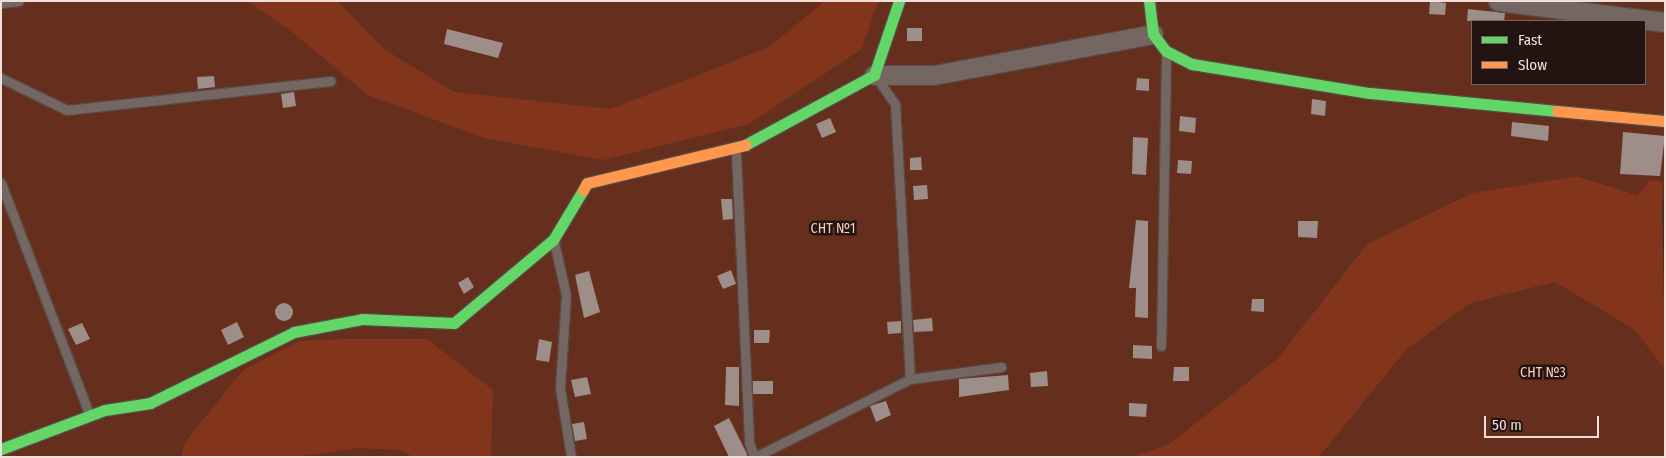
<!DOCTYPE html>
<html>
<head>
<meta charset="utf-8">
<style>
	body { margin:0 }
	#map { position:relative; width:1666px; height:458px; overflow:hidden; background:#3c2c27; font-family:"Fira Sans Condensed",sans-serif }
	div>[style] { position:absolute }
	.green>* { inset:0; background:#662e1d }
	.water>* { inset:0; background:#83351b }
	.building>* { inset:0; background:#9d8e8a }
	.round { border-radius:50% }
	.roads { filter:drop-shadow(1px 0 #584945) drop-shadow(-1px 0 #584945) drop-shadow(0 1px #584945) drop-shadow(0 -1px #584945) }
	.lane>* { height:9px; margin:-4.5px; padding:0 4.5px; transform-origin:4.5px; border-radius:4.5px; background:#746661 }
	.street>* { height:19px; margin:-9.5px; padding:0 9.5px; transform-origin:9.5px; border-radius:9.5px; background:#746661 }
	.fast>* { height:11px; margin:-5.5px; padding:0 5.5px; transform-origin:5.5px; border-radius:5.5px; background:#63d668 }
	.slow>* { height:11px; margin:-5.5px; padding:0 5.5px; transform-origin:5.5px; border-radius:5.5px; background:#ff974d }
	span { translate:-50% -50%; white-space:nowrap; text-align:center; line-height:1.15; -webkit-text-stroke:5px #221410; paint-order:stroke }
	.park-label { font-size:14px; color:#fecdbd }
	.frame { position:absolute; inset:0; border:2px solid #f3dfd9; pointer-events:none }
	.legend { position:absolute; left:1471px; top:20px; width:175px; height:65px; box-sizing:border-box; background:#221410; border:1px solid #766560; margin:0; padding:6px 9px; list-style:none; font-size:15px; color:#f3dfd9 }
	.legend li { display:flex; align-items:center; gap:10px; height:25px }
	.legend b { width:25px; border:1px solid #766560 }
	.scale { position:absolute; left:1484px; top:416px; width:115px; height:22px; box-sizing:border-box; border:2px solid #f3dfd9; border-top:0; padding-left:6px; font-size:15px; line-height:18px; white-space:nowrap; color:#f3dfd9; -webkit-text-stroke:4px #221410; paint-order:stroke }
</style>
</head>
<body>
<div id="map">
	<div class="green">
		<div style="clip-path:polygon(evenodd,1px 1px,1665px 1px,1665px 201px,1661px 201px,1662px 182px,1650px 181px,1639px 195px,1576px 176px,1472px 193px,1367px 244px,1278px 358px,1169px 444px,1132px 457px,1px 457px,1px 1px,1472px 21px,1645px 21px,1645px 84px,1472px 84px,1472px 21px)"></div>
		<div style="clip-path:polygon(1555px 282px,1635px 330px,1665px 370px,1665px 457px,1319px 457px,1407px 349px,1471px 303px)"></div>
	</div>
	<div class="water">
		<div style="clip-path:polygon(246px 1px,337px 1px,384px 49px,454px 92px,611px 109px,769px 47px,825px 1px,878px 1px,862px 49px,749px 124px,603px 160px,484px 138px,368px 95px,286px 27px)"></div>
		<div style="clip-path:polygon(1576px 176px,1638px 195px,1650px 180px,1662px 182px,1665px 370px,1635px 330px,1555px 282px,1471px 303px,1407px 349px,1319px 457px,1132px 457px,1169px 444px,1278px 358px,1367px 244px,1472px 193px)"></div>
		<div style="clip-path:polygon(344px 339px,427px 339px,493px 390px,491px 457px,413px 457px,401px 450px,358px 448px,297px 457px,181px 457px,185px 442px,243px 370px,300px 341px)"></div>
	</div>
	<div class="building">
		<div style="clip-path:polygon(1430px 1px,1446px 3px,1445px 15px,1429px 14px)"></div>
		<div style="clip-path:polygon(1468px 9px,1505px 13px,1504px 21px,1467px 21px)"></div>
		<div style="clip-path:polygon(907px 28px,922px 28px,922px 41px,907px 41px)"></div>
		<div style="clip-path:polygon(447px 29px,503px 43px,498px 58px,444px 44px)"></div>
		<div style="clip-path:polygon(214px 76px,215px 87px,198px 89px,197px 77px)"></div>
		<div style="clip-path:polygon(1137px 78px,1149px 79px,1149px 91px,1136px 90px)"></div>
		<div style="clip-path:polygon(294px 92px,296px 106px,283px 108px,281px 94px)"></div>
		<div style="clip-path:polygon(1312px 99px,1326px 101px,1325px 116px,1311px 114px)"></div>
		<div style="clip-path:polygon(1180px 116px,1196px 118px,1195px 133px,1179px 131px)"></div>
		<div style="clip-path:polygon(830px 118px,836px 132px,822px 138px,816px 124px)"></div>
		<div style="clip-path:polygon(1512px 122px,1549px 126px,1548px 141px,1511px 136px)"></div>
		<div style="clip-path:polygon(1623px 132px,1665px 136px,1660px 176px,1620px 174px)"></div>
		<div style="clip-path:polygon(1133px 137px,1148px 138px,1146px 175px,1132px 174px)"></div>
		<div style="clip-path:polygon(921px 157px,922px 170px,910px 170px,910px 158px)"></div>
		<div style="clip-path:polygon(1178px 160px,1192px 161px,1191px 174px,1177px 173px)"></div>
		<div style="clip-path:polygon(927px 185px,928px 199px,914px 200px,913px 186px)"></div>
		<div style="clip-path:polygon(721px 199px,732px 199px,733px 219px,723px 220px)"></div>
		<div style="clip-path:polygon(1136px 220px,1148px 221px,1148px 318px,1135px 317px,1136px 288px,1129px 288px)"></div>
		<div style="clip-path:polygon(1298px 221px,1318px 221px,1317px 238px,1298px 237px)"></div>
		<div style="clip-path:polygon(731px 270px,736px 284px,723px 289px,717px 276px)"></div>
		<div style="clip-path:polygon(589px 271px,600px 312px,584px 318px,575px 275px)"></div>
		<div style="clip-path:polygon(468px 277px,474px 287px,464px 294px,458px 283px)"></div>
		<div style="clip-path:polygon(1252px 299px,1264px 299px,1264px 312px,1251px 311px)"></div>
		<div class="round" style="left:275px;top:303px;width:18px;height:18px"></div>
		<div style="clip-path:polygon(932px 318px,933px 331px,914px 332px,913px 320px)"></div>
		<div style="clip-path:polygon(901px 321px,901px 333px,888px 334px,887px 322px)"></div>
		<div style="clip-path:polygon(237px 322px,244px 337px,228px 345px,221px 330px)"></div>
		<div style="clip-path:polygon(82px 323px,90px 339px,76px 345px,68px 329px)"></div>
		<div style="clip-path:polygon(754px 330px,770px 330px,769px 343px,754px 343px)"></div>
		<div style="clip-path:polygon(539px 339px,552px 342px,549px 362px,536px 360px)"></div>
		<div style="clip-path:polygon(1133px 345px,1152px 346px,1152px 359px,1133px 358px)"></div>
		<div style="clip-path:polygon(726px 367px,739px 367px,739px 406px,725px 405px)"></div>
		<div style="clip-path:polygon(1174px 367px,1189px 367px,1189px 381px,1173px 381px)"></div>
		<div style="clip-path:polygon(1047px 371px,1048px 386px,1031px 387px,1030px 373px)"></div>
		<div style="clip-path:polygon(1008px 375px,1009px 390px,959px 397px,959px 379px)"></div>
		<div style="clip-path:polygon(587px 377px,591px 394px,575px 397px,571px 380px)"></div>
		<div style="clip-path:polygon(752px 381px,773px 381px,773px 394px,753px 394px)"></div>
		<div style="clip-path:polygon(886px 401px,891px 415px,876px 422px,870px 406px)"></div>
		<div style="clip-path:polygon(1129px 403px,1147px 404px,1146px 417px,1129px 416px)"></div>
		<div style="clip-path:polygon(729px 418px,747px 454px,747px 457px,729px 457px,714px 426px)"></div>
		<div style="clip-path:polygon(584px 422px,587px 439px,575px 441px,572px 424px)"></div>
	</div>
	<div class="roads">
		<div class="lane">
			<div style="left:1px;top:3px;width:18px;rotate:-6deg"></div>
			<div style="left:1px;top:78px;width:73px;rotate:25.9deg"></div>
			<div style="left:67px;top:110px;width:265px;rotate:-6.3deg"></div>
			<div style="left:736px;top:153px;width:289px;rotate:87.4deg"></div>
			<div style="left:749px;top:442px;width:16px;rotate:72deg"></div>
			<div style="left:1px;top:183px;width:247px;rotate:69.1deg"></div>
			<div style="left:554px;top:242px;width:54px;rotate:77.2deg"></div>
			<div style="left:566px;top:295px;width:93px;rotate:93.7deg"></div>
			<div style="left:560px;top:388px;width:70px;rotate:80.9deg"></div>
			<div style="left:1161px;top:346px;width:292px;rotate:-89deg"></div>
			<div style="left:910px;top:379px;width:92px;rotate:-7.5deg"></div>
			<div style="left:755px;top:457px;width:174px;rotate:-26.7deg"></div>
			<div style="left:910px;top:379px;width:275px;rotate:-93.1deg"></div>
			<div style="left:895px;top:104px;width:33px;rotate:-125deg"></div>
		</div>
		<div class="street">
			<div style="left:1498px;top:1px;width:168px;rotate:7.2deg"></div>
			<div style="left:874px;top:75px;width:60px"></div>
			<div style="left:934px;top:75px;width:223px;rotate:-10.6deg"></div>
		</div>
		<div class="fast">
			<div style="left:1149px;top:1px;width:33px;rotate:83deg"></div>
			<div style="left:1153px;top:34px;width:21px;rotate:53deg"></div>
			<div style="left:1166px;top:51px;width:29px;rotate:27deg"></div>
			<div style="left:1192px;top:64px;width:180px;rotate:9.3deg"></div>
			<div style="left:1370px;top:93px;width:188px;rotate:5.5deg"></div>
			<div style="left:745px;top:145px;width:147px;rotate:-28.5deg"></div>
			<div style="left:874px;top:75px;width:78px;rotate:-71.3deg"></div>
			<div style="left:1px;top:449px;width:111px;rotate:-20.6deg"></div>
			<div style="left:105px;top:410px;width:46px;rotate:-8.8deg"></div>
			<div style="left:150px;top:403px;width:161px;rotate:-26.2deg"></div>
			<div style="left:294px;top:332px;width:69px;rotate:-10.8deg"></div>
			<div style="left:362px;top:319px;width:92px;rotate:2.5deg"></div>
			<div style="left:454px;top:323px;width:129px;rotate:-40deg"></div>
			<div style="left:553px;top:240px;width:58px;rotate:-59deg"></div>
		</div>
		<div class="slow">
			<div style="left:1557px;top:111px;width:108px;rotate:5.3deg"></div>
			<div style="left:583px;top:190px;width:8px;rotate:-60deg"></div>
			<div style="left:587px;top:183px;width:163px;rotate:-13.5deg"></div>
		</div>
	</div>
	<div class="park-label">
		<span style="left:833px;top:229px">СНТ №1</span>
		<span style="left:1543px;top:373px">СНТ №3</span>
	</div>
	<div class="frame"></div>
	<ul class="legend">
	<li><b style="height:6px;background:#63d668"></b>Fast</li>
	<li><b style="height:6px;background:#ff974d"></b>Slow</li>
	</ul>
	<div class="scale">50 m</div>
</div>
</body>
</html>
